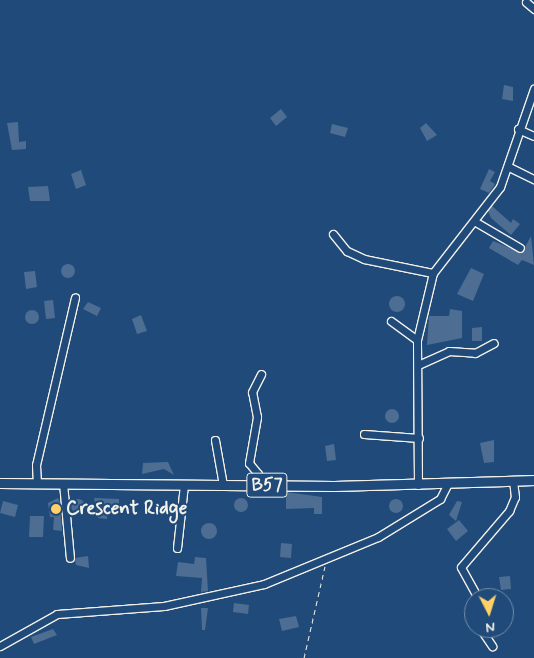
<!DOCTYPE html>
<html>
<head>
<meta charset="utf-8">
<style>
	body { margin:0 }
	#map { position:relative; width:534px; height:658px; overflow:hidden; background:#1f4a7a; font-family:Mynerve,sans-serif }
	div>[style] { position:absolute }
	.building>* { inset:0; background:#4d6e92 }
	.round { border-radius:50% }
	.path>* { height:1px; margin-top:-0.5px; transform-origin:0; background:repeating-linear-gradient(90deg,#f4f1e8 0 5px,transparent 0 9px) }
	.roads { filter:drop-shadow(1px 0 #f4f1e8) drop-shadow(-1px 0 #f4f1e8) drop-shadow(0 1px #f4f1e8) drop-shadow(0 -1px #f4f1e8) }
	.minor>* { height:7px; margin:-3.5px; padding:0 3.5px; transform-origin:3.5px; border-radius:3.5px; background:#1f4a7a }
	.major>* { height:9px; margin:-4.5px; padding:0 4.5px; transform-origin:4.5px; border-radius:4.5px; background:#1f4a7a }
	.dots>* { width:14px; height:14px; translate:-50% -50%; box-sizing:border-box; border:2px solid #1f4a7a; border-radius:50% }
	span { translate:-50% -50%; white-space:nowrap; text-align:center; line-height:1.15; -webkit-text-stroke:4px #1f4a7a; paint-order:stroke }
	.shield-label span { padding:1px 4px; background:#1f4a7a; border:1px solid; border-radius:4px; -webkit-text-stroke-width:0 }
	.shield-label { font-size:18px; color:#f4f1e8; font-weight:700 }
	.poi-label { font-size:19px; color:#f4f1e8; font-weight:700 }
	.left { translate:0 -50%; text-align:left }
	.north { position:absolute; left:464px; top:588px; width:50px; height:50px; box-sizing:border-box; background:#1f4a7a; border:1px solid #748da6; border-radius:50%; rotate:175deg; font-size:14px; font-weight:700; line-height:20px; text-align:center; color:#f4f1e8 }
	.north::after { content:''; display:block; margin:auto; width:18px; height:22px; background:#ffd166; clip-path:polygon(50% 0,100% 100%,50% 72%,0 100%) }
</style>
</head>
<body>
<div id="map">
	<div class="building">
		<div style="clip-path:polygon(504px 85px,513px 87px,513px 101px,502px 99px)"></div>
		<div style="clip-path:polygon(281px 109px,287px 117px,276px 126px,270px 118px)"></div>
		<div style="clip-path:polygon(18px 122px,19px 142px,26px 141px,26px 149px,12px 150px,7px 123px)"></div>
		<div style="clip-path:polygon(426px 123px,437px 135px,427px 141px,420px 128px)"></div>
		<div style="clip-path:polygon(332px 124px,348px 128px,345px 137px,330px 133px)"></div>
		<div style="clip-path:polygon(489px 169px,495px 172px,490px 181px,495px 184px,489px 193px,480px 189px)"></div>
		<div style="clip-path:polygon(81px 170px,86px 185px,76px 189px,71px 174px)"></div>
		<div style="clip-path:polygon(48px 186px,50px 201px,30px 201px,28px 187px)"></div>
		<div style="clip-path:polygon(492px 206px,511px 223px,513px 219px,520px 224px,511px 235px,491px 218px,488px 211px)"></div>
		<div style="clip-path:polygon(531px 236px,534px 265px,522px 260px,518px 265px,489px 248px,493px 241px,522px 253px)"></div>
		<div class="round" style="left:61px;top:264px;width:14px;height:14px"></div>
		<div style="clip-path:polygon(471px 268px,484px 274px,473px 301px,457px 294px)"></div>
		<div style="clip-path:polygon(35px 271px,37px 287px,26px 289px,24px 272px)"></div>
		<div class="round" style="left:389px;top:296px;width:16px;height:16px"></div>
		<div style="clip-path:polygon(53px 300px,55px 318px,46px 319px,44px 301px)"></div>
		<div style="clip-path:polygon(88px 302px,101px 308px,97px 316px,83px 309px)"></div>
		<div style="clip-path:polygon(450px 309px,462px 311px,462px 338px,427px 345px,429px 316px,449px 316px)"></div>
		<div class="round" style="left:25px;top:310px;width:14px;height:14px"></div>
		<div style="clip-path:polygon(141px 315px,147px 331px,137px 334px,132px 319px)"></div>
		<div style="clip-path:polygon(482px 327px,482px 341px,472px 341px,472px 328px)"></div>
		<div class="round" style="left:385px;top:409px;width:14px;height:14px"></div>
		<div style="clip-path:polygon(494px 440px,494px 462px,484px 463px,480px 443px)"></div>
		<div style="clip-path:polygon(334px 444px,336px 460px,327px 461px,325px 446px)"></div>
		<div style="clip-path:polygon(168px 462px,174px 475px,164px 469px,142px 474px,143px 463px)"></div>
		<div style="clip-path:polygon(286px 492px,322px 497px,322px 514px,314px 514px,314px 508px,286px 509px)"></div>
		<div class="round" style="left:234px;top:498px;width:14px;height:14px"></div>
		<div style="clip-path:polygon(58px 498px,60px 503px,62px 531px,53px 530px,54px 517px,50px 517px,48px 503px)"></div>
		<div style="clip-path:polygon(94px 498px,119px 499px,119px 508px,108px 507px,107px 519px,98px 518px)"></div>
		<div class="round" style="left:389px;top:499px;width:14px;height:14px"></div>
		<div class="round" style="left:71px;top:499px;width:14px;height:14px"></div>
		<div style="clip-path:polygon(3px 501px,18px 505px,15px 517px,0 513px)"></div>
		<div style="clip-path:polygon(457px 501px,462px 502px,456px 521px,449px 515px)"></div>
		<div style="clip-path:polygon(30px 516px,44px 516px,43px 537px,29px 537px)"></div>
		<div style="clip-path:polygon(459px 520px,468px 531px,456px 541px,447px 529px)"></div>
		<div class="round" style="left:201px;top:523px;width:16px;height:16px"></div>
		<div style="clip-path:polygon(281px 543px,292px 544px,291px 558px,280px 557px)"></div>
		<div style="clip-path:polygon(88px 556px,89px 568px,76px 565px,75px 558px)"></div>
		<div style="clip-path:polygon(195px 557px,206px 558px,208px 591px,201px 592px,202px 578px,176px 576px,178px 562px,194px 564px)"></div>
		<div style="clip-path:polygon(510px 576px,511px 589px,501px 590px,499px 577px)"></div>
		<div style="clip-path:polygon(234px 603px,249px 605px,248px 614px,233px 612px)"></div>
		<div style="clip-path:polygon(201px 608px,208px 608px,205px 630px,202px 630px)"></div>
		<div style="clip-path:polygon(296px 616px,299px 627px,282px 631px,279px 619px)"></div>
		<div style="clip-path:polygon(53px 629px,57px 635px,34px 644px,31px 637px)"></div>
	</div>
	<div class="path">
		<div style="left:304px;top:658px;width:94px;rotate:-77.1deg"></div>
	</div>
	<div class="roads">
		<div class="minor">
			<div style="left:526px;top:2px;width:11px;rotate:41deg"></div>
			<div style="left:518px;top:129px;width:17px;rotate:24deg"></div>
			<div style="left:509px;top:167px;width:28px;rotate:26deg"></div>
			<div style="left:474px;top:221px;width:53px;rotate:30.4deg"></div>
			<div style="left:333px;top:234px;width:22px;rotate:51deg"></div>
			<div style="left:347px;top:251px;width:19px;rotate:25deg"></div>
			<div style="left:364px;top:259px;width:70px;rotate:11.5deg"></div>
			<div style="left:391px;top:321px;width:32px;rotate:36deg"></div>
			<div style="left:418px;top:365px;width:34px;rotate:-24deg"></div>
			<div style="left:449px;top:351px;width:26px;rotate:4deg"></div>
			<div style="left:475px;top:353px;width:21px;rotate:-28deg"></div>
			<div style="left:364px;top:434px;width:55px;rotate:4.2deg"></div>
			<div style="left:215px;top:440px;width:46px;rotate:79.9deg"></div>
			<div style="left:63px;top:483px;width:75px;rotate:84.7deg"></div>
			<div style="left:37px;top:484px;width:19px;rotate:-93deg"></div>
			<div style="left:36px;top:465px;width:172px;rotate:-76.9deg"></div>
			<div style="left:259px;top:484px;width:10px;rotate:-96deg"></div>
			<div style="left:258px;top:474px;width:14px;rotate:-129deg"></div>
			<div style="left:249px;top:463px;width:47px;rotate:-80.1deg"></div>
			<div style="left:257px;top:417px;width:25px;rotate:-101deg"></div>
			<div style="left:252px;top:392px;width:20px;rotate:-63deg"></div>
			<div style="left:418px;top:485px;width:145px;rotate:-90.4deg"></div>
			<div style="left:417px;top:340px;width:69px;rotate:-76.6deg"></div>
			<div style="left:433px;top:273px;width:109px;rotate:-52.1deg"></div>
			<div style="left:500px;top:187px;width:104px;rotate:-70.9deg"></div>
			<div style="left:177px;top:548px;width:63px;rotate:-83.7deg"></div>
			<div style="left:478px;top:598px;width:35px;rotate:-119deg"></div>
			<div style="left:461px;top:567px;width:74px;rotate:-49.4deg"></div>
			<div style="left:509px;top:511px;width:15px;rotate:-67deg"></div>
			<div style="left:515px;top:497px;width:17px;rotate:-97deg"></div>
			<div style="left:480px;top:628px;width:22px;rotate:56deg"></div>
			<div style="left:0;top:646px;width:65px;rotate:-29.3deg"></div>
			<div style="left:57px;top:614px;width:107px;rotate:-4.3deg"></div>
			<div style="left:164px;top:606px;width:102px;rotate:-12.4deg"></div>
			<div style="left:264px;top:584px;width:123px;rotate:-22.4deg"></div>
			<div style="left:378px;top:537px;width:73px;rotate:-31.5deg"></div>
			<div style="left:440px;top:499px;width:18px;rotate:-63deg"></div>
		</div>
		<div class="major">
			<div style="left:0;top:483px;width:334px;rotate:0.5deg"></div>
			<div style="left:334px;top:486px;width:200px;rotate:-1.7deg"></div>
		</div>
	</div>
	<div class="dots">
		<div style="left:56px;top:509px;background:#ffd166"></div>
	</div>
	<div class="shield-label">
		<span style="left:267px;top:485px">B57</span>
	</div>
	<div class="poi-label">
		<span class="left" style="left:66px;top:509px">Crescent Ridge</span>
	</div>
	<div class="north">N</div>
</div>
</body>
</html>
